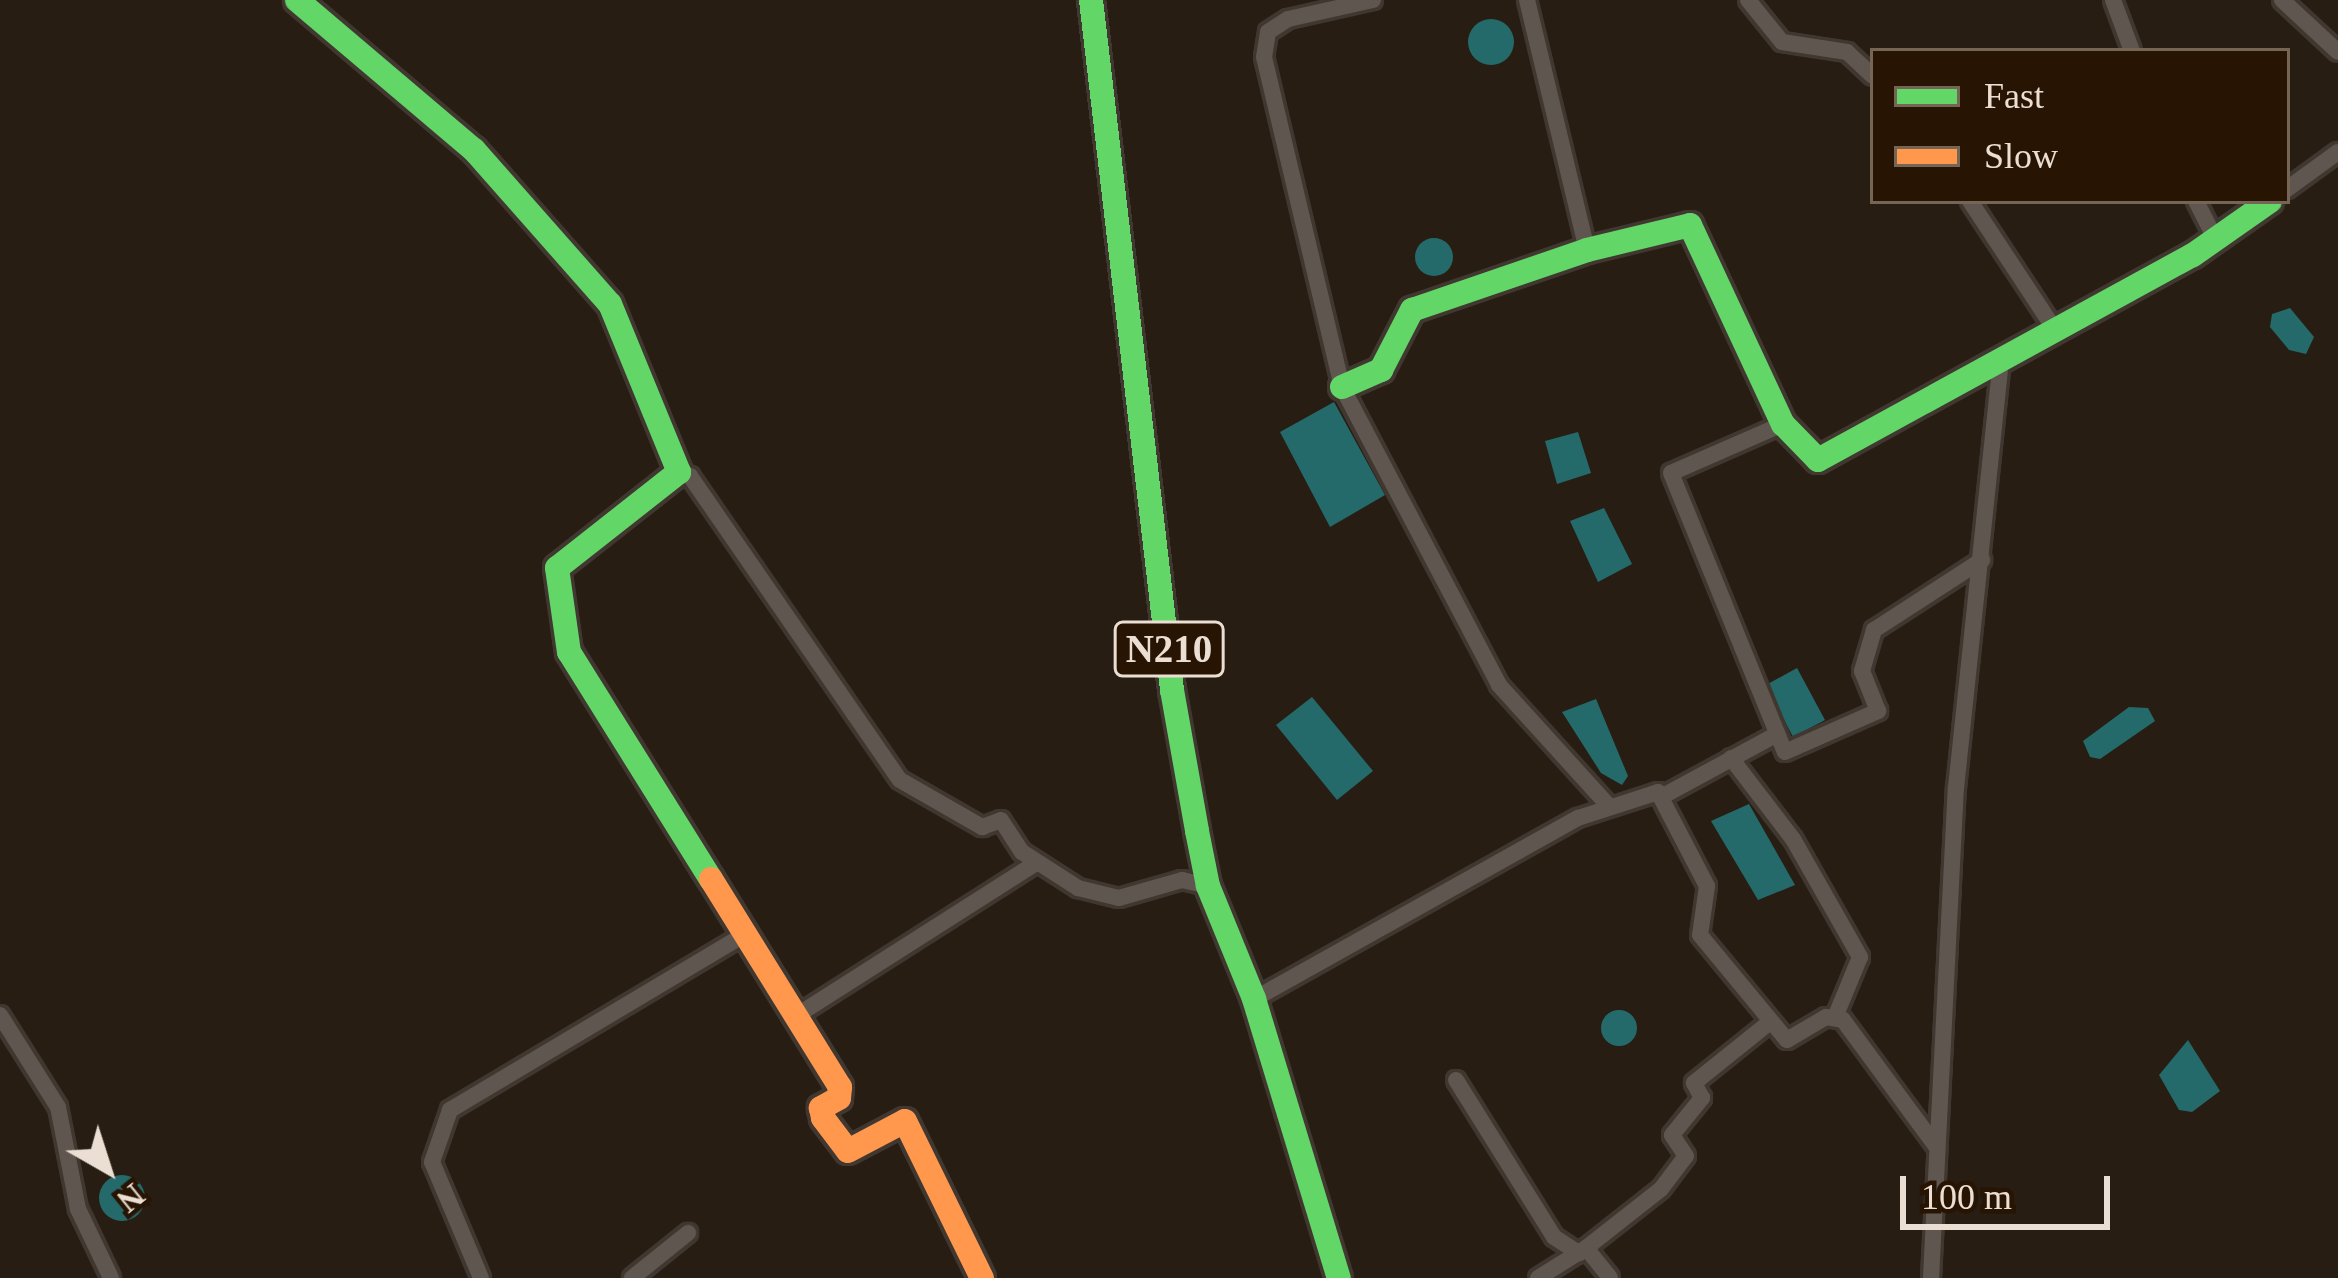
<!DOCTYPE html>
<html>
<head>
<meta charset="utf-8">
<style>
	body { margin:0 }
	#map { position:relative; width:2338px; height:1278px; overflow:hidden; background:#281d12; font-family:"Times New Roman",serif }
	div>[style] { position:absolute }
	.water>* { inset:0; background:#246a6b }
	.round { border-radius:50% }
	.roads { filter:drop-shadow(3px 0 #403830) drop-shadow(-3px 0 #403830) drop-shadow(0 3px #403830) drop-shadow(0 -3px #403830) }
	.street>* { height:16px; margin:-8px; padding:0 8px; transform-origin:8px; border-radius:8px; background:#5f574f }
	.fast>* { height:24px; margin:-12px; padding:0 12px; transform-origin:12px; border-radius:12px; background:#63d668 }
	.slow>* { height:24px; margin:-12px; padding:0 12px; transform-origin:12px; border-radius:12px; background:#ff974d }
	span { translate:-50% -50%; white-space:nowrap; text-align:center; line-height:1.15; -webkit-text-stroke:9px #271402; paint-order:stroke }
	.shield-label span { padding:3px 9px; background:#271402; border:3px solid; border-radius:9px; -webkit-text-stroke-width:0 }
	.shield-label { font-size:39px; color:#ebded2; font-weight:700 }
	.legend { position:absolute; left:1870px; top:48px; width:420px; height:156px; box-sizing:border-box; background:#271402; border:3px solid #756555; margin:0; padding:15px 21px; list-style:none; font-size:36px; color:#ebded2 }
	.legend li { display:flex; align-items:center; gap:24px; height:60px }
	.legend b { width:60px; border:3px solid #756555 }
	.north { position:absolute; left:48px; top:1110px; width:120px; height:120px; -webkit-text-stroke:9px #271402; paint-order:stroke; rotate:141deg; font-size:33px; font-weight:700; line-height:48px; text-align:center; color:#ebded2 }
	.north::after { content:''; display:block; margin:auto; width:42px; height:54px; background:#ebded2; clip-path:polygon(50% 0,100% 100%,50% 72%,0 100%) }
	.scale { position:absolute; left:1900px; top:1176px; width:210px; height:54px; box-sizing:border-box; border:6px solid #ebded2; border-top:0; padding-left:15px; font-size:36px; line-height:42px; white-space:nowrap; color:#ebded2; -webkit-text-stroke:9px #271402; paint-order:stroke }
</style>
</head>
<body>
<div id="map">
	<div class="water">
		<div class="round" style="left:1468px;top:19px;width:46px;height:46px"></div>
		<div class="round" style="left:1415px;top:238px;width:38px;height:38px"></div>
		<div style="clip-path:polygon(2290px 308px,2314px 337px,2306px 354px,2289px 350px,2270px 327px,2272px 314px)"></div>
		<div style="clip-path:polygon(1334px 402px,1385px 495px,1330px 527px,1280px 432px)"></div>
		<div style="clip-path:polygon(1578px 432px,1591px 473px,1557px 484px,1545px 441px)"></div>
		<div style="clip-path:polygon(1604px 508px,1632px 564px,1598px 582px,1570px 521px)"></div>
		<div style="clip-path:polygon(1797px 668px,1825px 720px,1793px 737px,1766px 685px)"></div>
		<div style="clip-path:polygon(1312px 697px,1373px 771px,1337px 800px,1276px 725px)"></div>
		<div style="clip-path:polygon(1596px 699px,1628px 776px,1622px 785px,1601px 773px,1562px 712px)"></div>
		<div style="clip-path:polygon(2129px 707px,2148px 708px,2155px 721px,2100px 759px,2090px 757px,2083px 741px)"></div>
		<div style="clip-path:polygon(1749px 804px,1795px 885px,1758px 900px,1711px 821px)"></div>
		<div class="round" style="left:1601px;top:1010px;width:36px;height:36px"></div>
		<div style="clip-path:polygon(2188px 1040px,2220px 1091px,2192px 1112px,2179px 1110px,2159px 1075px)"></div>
		<div class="round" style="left:99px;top:1175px;width:46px;height:46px"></div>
	</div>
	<div class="roads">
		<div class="street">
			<div style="left:1373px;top:0;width:87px;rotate:167.4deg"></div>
			<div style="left:1288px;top:19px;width:24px;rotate:147deg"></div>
			<div style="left:1268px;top:32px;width:25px;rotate:99deg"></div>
			<div style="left:1264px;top:57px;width:339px;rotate:76.7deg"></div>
			<div style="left:1342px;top:387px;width:337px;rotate:62.2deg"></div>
			<div style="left:1499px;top:685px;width:162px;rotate:47.8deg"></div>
			<div style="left:1527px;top:0;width:257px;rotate:76.5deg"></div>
			<div style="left:1748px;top:0;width:54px;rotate:51deg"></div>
			<div style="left:1782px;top:42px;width:66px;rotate:8.7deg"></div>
			<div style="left:1847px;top:52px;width:35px;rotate:43deg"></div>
			<div style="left:2113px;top:0;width:54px;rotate:69.6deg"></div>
			<div style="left:2282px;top:0;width:76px;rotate:42.9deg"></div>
			<div style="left:2287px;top:189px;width:63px;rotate:-36deg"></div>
			<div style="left:1970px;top:201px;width:158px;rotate:56.6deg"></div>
			<div style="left:2196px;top:201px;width:44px;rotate:62.9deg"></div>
			<div style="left:1783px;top:424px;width:122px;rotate:156.4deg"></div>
			<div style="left:1671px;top:473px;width:301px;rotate:67.8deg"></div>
			<div style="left:1785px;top:752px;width:102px;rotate:-23.8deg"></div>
			<div style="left:1878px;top:711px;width:43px;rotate:-111.8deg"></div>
			<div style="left:1862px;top:671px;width:43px;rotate:-73.7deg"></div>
			<div style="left:1874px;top:630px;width:129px;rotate:-32.9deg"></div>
			<div style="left:679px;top:472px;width:12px;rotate:20deg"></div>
			<div style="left:690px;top:476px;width:369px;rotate:55.4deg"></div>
			<div style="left:900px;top:780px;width:95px;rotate:29.8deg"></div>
			<div style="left:982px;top:827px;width:20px;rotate:-20deg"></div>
			<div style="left:1001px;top:820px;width:38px;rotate:57deg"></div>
			<div style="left:1022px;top:852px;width:67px;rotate:32.7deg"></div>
			<div style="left:1078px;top:888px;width:42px;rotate:13.7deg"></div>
			<div style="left:1119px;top:898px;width:66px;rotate:-15.9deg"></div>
			<div style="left:1182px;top:880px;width:27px;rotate:13deg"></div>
			<div style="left:1731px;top:758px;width:102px;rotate:52.6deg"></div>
			<div style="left:1793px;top:839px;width:136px;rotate:60.4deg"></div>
			<div style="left:1860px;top:957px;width:63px;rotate:112.5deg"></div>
			<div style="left:1663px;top:796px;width:130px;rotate:-28.5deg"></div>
			<div style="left:1254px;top:999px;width:371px;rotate:-29.2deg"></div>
			<div style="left:1578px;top:818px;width:84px;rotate:-18deg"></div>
			<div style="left:1658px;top:792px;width:106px;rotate:62.5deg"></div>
			<div style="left:1707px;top:886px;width:49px;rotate:98.1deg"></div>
			<div style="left:1700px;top:935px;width:136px;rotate:50.4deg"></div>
			<div style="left:1787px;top:1040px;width:45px;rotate:-30.5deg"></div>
			<div style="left:1826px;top:1017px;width:17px;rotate:10deg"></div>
			<div style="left:1843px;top:1020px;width:155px;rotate:53.6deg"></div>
			<div style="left:0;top:1015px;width:109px;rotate:57.8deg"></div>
			<div style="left:58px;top:1107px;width:104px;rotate:78.9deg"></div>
			<div style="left:78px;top:1209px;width:76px;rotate:64.4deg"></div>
			<div style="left:796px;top:1016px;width:285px;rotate:-32.5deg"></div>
			<div style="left:1456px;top:1080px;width:185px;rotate:58deg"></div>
			<div style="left:1554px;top:1237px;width:30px;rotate:33deg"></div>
			<div style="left:1586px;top:1248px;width:95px;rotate:-38.2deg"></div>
			<div style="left:1661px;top:1189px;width:41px;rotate:-52.9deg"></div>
			<div style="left:1686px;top:1156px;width:25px;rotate:-124deg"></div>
			<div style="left:1672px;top:1135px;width:48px;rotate:-51deg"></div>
			<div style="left:1702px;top:1098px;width:17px;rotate:-118deg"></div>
			<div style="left:1694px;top:1083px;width:97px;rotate:-38.8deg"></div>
			<div style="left:481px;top:1278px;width:126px;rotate:-112.9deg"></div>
			<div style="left:432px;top:1162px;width:55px;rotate:-70.9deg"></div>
			<div style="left:450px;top:1110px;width:342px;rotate:-30.8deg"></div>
			<div style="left:632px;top:1278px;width:72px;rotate:-38.8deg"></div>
			<div style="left:1538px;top:1278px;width:57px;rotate:-32deg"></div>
			<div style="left:1586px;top:1248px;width:38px;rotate:51deg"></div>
			<div style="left:1931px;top:1278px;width:491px;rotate:-87.1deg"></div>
			<div style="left:1956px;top:788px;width:428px;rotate:-84deg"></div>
		</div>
		<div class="fast">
			<div style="left:297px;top:0;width:232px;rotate:40.3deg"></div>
			<div style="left:474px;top:150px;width:205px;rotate:48.6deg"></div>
			<div style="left:610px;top:304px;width:182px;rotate:67.7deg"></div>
			<div style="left:679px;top:472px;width:155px;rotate:141.8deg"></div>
			<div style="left:557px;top:568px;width:85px;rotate:81.9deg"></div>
			<div style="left:569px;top:652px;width:268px;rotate:58deg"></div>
			<div style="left:1091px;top:0;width:695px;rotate:83.3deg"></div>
			<div style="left:1172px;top:690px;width:143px;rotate:79.9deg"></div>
			<div style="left:1197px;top:831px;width:56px;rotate:78.7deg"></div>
			<div style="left:1208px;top:886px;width:122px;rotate:67.8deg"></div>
			<div style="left:1254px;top:999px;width:292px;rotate:73.1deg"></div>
			<div style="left:1342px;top:387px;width:43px;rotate:-23.6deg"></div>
			<div style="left:1381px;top:370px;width:68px;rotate:-62.7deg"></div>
			<div style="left:1412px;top:310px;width:185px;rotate:-18.9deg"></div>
			<div style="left:1587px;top:250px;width:106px;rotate:-13.6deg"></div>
			<div style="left:1690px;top:225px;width:220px;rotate:65deg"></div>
			<div style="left:1783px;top:424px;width:50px;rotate:45.8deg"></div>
			<div style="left:1818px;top:460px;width:427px;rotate:-28.7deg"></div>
			<div style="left:2193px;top:255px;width:94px;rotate:-35deg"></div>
		</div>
		<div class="slow">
			<div style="left:711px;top:879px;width:245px;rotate:58.2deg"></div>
			<div style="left:840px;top:1087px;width:11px;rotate:95deg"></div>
			<div style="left:839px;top:1098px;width:21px;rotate:151deg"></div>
			<div style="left:821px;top:1108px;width:10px;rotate:79deg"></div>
			<div style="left:823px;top:1118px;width:41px;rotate:52.9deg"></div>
			<div style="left:848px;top:1151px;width:64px;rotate:-27.8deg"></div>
			<div style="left:905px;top:1121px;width:175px;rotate:63.9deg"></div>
		</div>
	</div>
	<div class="shield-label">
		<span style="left:1169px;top:649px">N210</span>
	</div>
	<ul class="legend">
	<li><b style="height:15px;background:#63d668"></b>Fast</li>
	<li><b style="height:15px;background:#ff974d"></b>Slow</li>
	</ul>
	<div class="north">N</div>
	<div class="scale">100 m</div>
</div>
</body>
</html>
